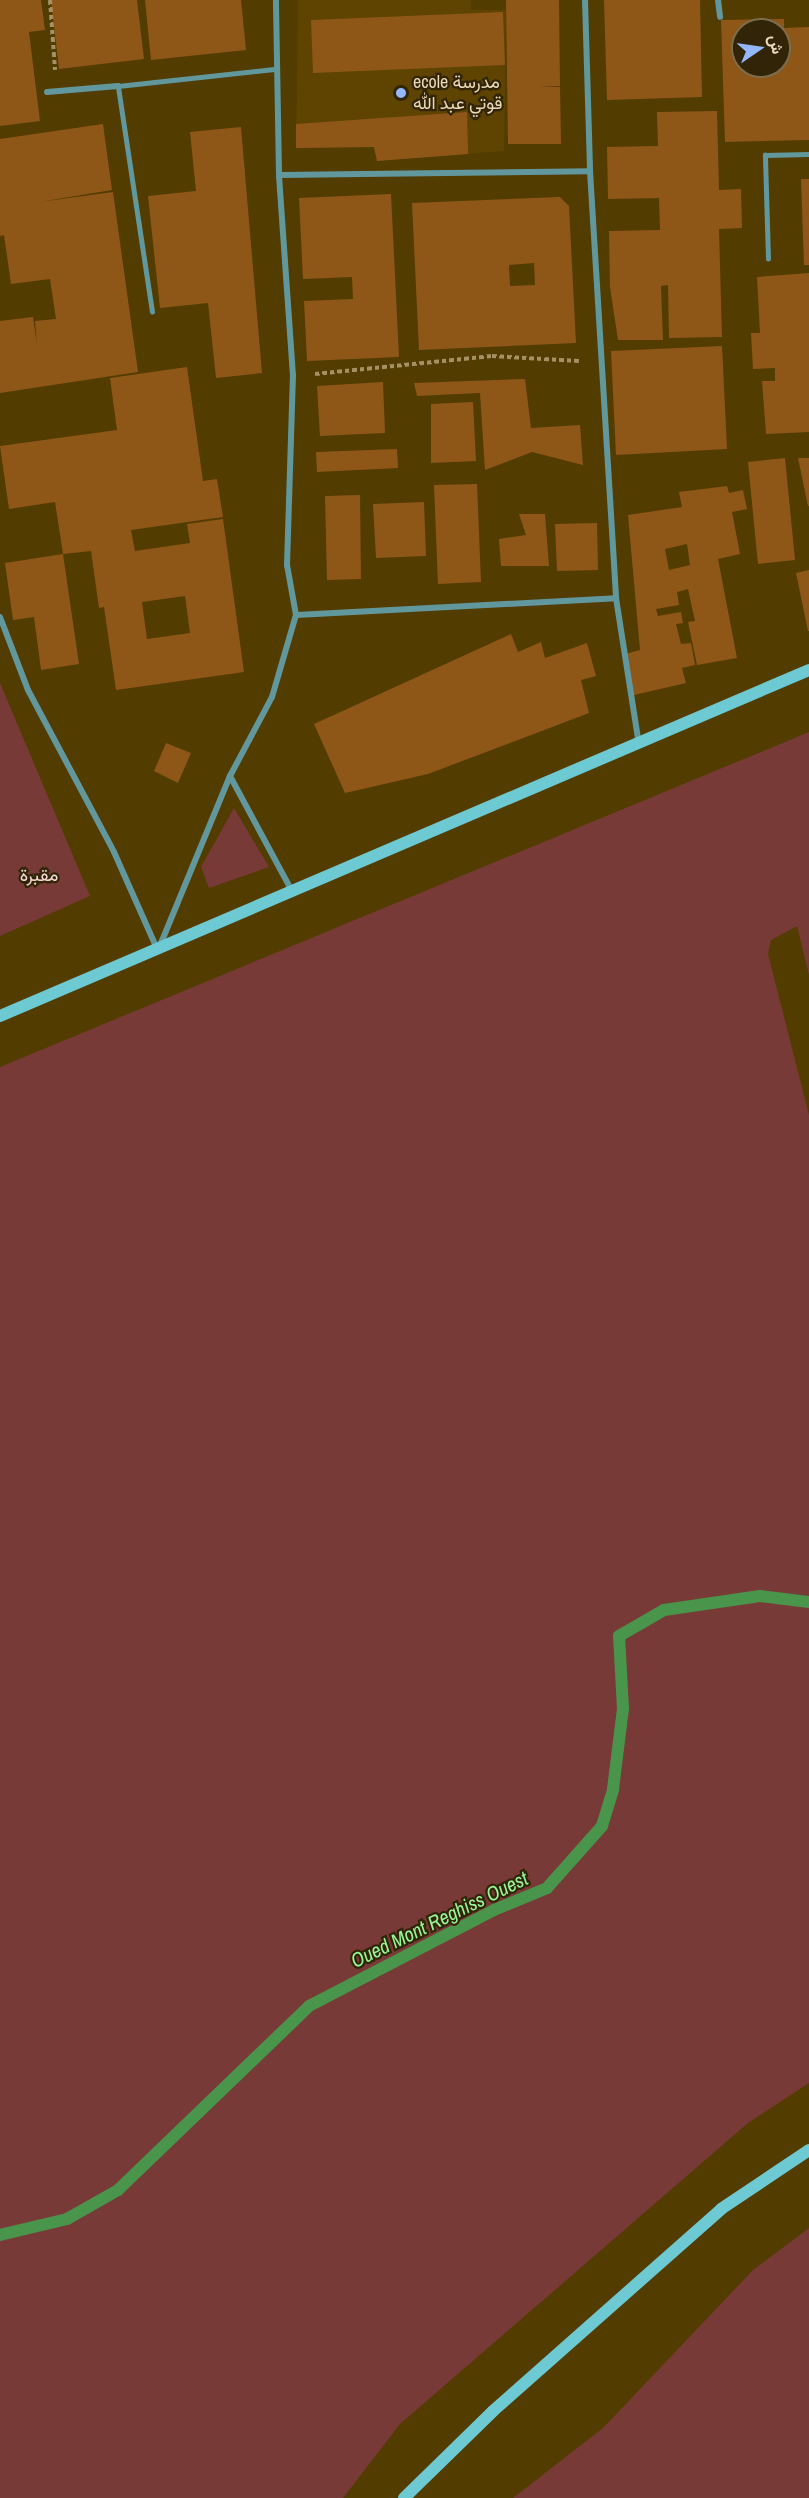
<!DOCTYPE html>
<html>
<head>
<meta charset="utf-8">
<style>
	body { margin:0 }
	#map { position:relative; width:809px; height:2498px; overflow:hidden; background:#533c00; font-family:"Archivo Narrow",Vazirmatn,sans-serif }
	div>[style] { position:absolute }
	.built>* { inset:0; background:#5e4400 }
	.green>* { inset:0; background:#773a37 }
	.stream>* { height:12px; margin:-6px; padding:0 6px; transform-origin:6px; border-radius:6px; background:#4a954c }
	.building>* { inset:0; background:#8e5717 }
	.path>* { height:4px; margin-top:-2px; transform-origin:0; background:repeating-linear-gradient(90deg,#a59164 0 4.5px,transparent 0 7.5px) }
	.lane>* { height:4.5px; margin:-2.25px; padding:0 2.25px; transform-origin:2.25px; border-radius:2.25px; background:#61989e }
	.street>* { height:6px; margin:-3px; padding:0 3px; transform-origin:3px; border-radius:3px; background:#61989e }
	.secondary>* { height:12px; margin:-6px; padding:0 6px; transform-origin:6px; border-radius:6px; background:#6dc9d2 }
	.dots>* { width:16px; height:16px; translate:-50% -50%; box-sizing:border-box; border:3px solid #322507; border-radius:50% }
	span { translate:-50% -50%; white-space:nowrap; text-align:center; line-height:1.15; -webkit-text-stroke:4.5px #322507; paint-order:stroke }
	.poi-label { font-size:18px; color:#ead9b8 }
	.left { translate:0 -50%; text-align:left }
	.park-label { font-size:18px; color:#f5d9d6 }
	.water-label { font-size:20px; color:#96f796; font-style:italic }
	.north { position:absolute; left:731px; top:18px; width:60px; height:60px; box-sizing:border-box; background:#322507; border:2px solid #7c6d4e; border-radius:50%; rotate:77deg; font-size:16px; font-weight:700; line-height:24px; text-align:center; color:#ead9b8 }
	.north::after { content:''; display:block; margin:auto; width:21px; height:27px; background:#94b7fd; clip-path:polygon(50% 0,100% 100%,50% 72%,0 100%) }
</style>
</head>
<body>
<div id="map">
	<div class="built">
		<div style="clip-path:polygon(298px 0,471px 0,471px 10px,506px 10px,504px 151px,377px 161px,374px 147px,296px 148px)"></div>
	</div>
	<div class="green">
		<div style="clip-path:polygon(0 683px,90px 896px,0 936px)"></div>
		<div style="clip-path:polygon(809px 732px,809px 975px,797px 926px,771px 940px,768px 954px,809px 1115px,809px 2083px,748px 2123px,400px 2424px,343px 2498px,0 2498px,0 1067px)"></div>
		<div style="clip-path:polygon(234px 808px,269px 867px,209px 888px,201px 867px)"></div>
		<div style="clip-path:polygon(809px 2228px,809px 2498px,513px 2498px,603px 2428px,753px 2270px)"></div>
	</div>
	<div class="stream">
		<div style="left:0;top:2235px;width:69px;rotate:-13.4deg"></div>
		<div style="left:67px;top:2219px;width:59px;rotate:-29.6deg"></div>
		<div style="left:118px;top:2190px;width:265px;rotate:-43.9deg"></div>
		<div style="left:309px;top:2006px;width:208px;rotate:-27.4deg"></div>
		<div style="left:494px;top:1910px;width:57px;rotate:-22.5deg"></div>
		<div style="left:547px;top:1888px;width:83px;rotate:-48.4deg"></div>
		<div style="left:602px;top:1826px;width:39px;rotate:-73deg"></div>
		<div style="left:613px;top:1789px;width:81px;rotate:-82.9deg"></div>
		<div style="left:623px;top:1709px;width:73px;rotate:-93.1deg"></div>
		<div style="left:619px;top:1636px;width:52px;rotate:-30deg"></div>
		<div style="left:664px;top:1610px;width:97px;rotate:-8.3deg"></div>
		<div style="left:760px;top:1596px;width:49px;rotate:7deg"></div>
	</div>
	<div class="building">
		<div style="clip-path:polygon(0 0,41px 0,45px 30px,29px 32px,40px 121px,0 126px)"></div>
		<div style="clip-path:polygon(51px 0,137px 0,144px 59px,59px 69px)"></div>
		<div style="clip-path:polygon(145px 0,241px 0,246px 50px,151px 60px)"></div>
		<div style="clip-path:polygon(506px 0,559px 0,560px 86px,539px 87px,560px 87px,561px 144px,508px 144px)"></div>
		<div style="clip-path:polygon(604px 0,700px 0,702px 97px,607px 100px)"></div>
		<div style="clip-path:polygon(503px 12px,505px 65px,313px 73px,311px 20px)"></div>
		<div style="clip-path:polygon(evenodd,784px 19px,784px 28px,809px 27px,809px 140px,725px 142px,721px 20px,784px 19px,743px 30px,779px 30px,779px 66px,743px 66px,743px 30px)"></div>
		<div style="clip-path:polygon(717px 111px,719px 190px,741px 189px,742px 228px,719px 229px,722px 337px,669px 338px,668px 285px,661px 286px,663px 340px,618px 340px,610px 287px,609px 231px,660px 230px,659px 198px,608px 199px,607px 147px,658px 146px,657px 112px)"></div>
		<div style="clip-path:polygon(467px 112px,468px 154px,377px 161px,374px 147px,296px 148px,296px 124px)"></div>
		<div style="clip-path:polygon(103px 124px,112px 190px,39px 202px,113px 192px,138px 372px,0 393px,0 321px,33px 317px,37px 344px,35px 321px,56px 319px,50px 279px,11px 284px,4px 235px,0 236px,0 139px)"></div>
		<div style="clip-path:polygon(241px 127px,262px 373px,216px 378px,208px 303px,160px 308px,148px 196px,196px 191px,190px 132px)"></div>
		<div style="clip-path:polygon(801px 179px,809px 179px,809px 265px,804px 265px)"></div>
		<div style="clip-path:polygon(391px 194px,399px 357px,307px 361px,304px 301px,353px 299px,352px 277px,303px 279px,299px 198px)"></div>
		<div style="clip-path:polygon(evenodd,560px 197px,569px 206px,576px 343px,419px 350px,412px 203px,560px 197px,534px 263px,535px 285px,510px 286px,509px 265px,534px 263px)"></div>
		<div style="clip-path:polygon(809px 273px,809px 432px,766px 434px,762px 381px,775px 381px,775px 368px,753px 369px,751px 333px,760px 333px,757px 277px)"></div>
		<div style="clip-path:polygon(722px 346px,727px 449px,616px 455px,611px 351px)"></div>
		<div style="clip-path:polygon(evenodd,187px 367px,203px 481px,217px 479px,223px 517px,131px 530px,135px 551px,190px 543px,187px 524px,223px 519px,244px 672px,116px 690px,104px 607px,99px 608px,91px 551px,63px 554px,55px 502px,9px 509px,0 446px,117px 430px,110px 378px,187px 367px,185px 596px,190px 633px,147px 639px,142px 602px,185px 596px)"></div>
		<div style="clip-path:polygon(525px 379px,531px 428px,580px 425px,583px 465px,532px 452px,485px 470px,480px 393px,417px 396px,414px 383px)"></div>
		<div style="clip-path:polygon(383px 382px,385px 433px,320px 436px,317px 386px)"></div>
		<div style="clip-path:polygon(473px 402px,476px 461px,431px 463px,431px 404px)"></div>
		<div style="clip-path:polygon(397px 449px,398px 468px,317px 472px,316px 452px)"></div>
		<div style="clip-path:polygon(785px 458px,795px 560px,758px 564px,748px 462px)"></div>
		<div style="clip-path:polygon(798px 458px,809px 458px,809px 506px,808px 506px)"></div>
		<div style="clip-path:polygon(477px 484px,481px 582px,438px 584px,434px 485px)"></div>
		<div style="clip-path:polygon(evenodd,727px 486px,729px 493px,743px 490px,747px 509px,732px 512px,740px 554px,718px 559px,737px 658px,697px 665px,688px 622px,695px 621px,688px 589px,677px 592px,679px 605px,656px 609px,658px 616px,681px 612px,683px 623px,676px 624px,681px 644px,691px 643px,695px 665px,682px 668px,686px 683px,634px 695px,625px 654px,640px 650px,628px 515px,682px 507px,679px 492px,727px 486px,687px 544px,690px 565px,669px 570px,665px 549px,687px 544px)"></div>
		<div style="clip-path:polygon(360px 495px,361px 579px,327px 580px,325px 496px)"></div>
		<div style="clip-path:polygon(424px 502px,426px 556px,376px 558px,373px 504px)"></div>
		<div style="clip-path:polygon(519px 514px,545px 514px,549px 566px,501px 566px,499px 539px,526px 535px)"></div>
		<div style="clip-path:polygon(597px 523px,598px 570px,557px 571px,555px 524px)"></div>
		<div style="clip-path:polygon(63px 554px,79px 664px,41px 670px,34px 617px,13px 620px,5px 563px)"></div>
		<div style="clip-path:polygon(809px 570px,809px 631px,808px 631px,796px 573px)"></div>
		<div style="clip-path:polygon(511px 634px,518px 652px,541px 642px,545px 658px,587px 643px,596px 676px,581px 680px,589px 713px,428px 774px,345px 793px,314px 724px)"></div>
		<div style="clip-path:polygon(166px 743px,191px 753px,178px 783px,154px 771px)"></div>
	</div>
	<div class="path">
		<div style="left:50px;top:0;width:70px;rotate:85.9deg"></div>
		<div style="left:315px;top:374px;width:178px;rotate:-5.8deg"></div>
		<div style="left:492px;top:356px;width:87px;rotate:3.3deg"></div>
	</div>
	<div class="lane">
		<div style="left:768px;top:259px;width:104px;rotate:-91.7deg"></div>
		<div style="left:765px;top:155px;width:44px;rotate:-1.3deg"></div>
		<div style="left:152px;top:312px;width:229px;rotate:-98.6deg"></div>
		<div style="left:118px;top:86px;width:157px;rotate:-6.2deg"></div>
	</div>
	<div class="street">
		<div style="left:585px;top:0;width:171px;rotate:88.3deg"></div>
		<div style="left:590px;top:171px;width:428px;rotate:86.5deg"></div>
		<div style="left:616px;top:598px;width:149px;rotate:81.1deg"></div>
		<div style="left:718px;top:0;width:17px;rotate:83deg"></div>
		<div style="left:47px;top:92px;width:71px;rotate:-4.8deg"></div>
		<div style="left:279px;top:175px;width:311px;rotate:-0.7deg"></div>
		<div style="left:296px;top:615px;width:320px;rotate:-3deg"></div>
		<div style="left:0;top:617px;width:78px;rotate:69deg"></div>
		<div style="left:28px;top:690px;width:183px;rotate:62deg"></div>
		<div style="left:114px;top:852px;width:108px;rotate:66deg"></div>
		<div style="left:230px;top:776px;width:133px;rotate:61.7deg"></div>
		<div style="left:159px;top:948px;width:186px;rotate:-67.6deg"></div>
		<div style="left:230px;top:776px;width:89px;rotate:-62deg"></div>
		<div style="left:272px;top:697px;width:85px;rotate:-73.7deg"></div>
		<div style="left:296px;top:615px;width:51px;rotate:-100.2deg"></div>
		<div style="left:287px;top:565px;width:189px;rotate:-88.2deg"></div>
		<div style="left:293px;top:376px;width:201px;rotate:-94deg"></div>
		<div style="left:279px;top:175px;width:175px;rotate:-91deg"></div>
	</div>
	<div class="secondary">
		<div style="left:0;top:1016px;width:880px;rotate:-23.16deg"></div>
		<div style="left:404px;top:2498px;width:124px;rotate:-44.3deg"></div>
		<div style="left:493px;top:2411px;width:305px;rotate:-41.5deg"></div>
		<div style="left:721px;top:2209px;width:106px;rotate:-33.8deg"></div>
	</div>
	<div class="dots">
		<div style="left:401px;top:93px;background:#94b7fd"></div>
	</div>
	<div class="poi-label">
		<span class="left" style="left:413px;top:93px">ecole مدرسة<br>قوتي عبد الله</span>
	</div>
	<div class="park-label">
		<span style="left:39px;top:875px">مقبرة</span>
	</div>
	<div class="water-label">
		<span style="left:439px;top:1919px;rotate:-26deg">Oued Mont Reghiss Ouest</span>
	</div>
	<div class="north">ش</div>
</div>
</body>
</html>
